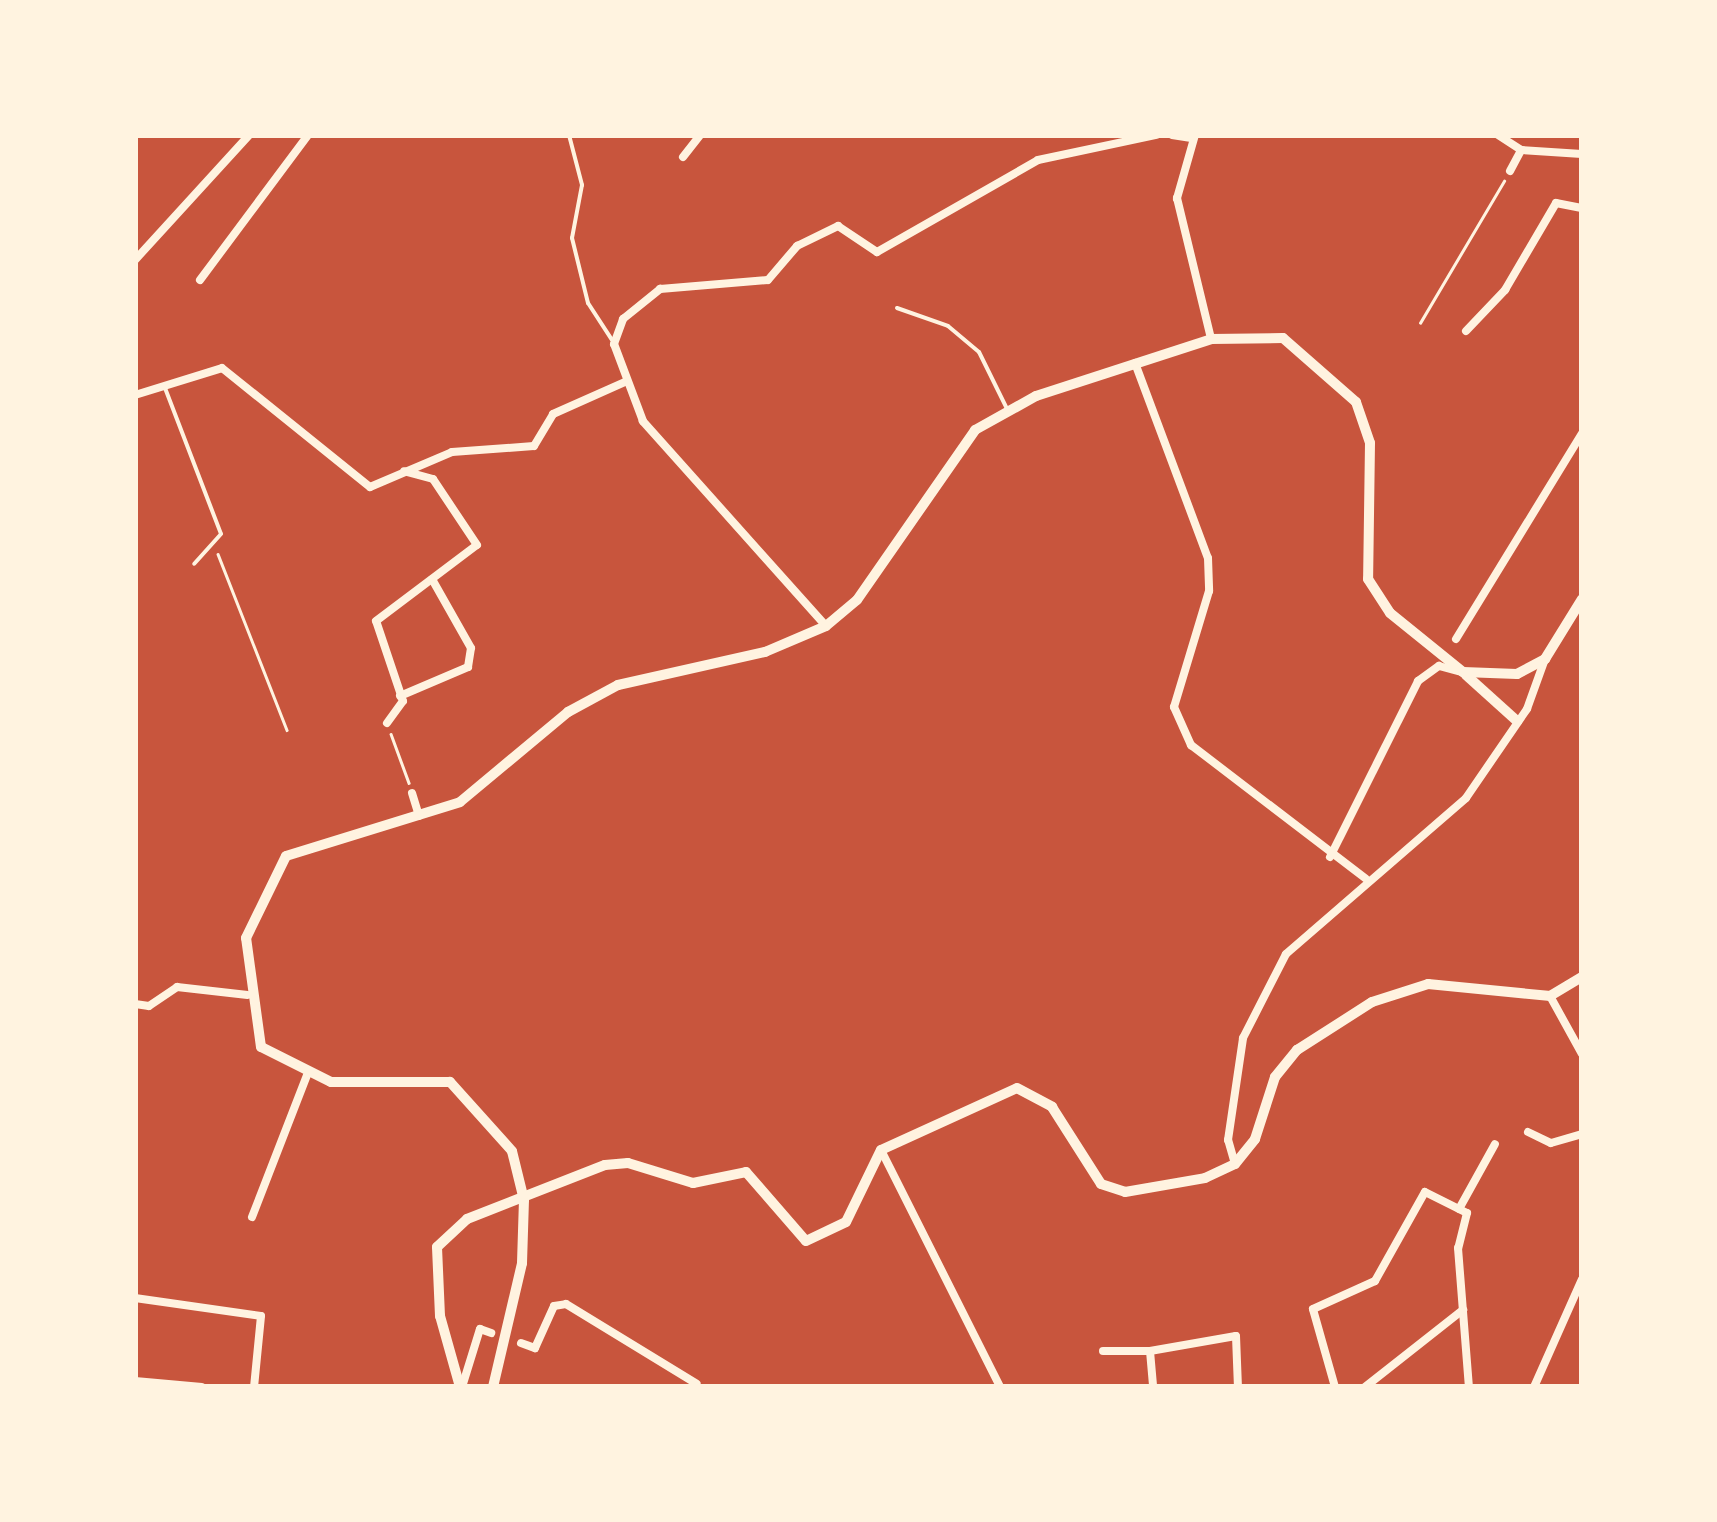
<!DOCTYPE html>
<html>
<head>
<meta charset="utf-8">
<style>
	body { margin:0 }
	#map { position:relative; width:1717px; height:1522px; overflow:hidden; background:#c8553d; font-family:"IBM Plex Sans",sans-serif }
	div>[style] { position:absolute }
	.path>* { height:2.5px; margin:-1.25px; padding:0 1.25px; transform-origin:1.25px; border-radius:1.25px; background:#fff3e0 }
	.service>* { height:4px; margin:-2px; padding:0 2px; transform-origin:2px; border-radius:2px; background:#fff3e0 }
	.minor>* { height:8px; margin:-4px; padding:0 4px; transform-origin:4px; border-radius:4px; background:#fff3e0 }
	.tertiary>* { height:10px; margin:-5px; padding:0 5px; transform-origin:5px; border-radius:5px; background:#fff3e0 }
	span { translate:-50% -50%; white-space:nowrap; text-align:center; line-height:1.15; -webkit-text-stroke:8px #fff3e0; paint-order:stroke }
	.frame { position:absolute; inset:0; border:138px solid #fff3e0; pointer-events:none }
</style>
</head>
<body>
<div id="map">
	<div class="path">
		<div style="left:1420px;top:323px;width:165px;rotate:-59.4deg"></div>
		<div style="left:218px;top:554px;width:189px;rotate:68.6deg"></div>
		<div style="left:391px;top:734px;width:52px;rotate:69.8deg"></div>
	</div>
	<div class="service">
		<div style="left:569px;top:135px;width:52px;rotate:75.4deg"></div>
		<div style="left:582px;top:185px;width:54px;rotate:100.7deg"></div>
		<div style="left:572px;top:238px;width:67px;rotate:76.2deg"></div>
		<div style="left:588px;top:303px;width:44px;rotate:57deg"></div>
		<div style="left:897px;top:308px;width:54px;rotate:19.4deg"></div>
		<div style="left:948px;top:326px;width:40px;rotate:40deg"></div>
		<div style="left:979px;top:352px;width:66px;rotate:63.8deg"></div>
		<div style="left:165px;top:388px;width:156px;rotate:69deg"></div>
		<div style="left:221px;top:534px;width:40px;rotate:132deg"></div>
	</div>
	<div class="minor">
		<div style="left:1172px;top:135px;width:18px;rotate:9deg"></div>
		<div style="left:1195px;top:135px;width:66px;rotate:105.9deg"></div>
		<div style="left:1177px;top:198px;width:145px;rotate:76.4deg"></div>
		<div style="left:1498px;top:135px;width:27px;rotate:33deg"></div>
		<div style="left:1521px;top:150px;width:61px;rotate:3.8deg"></div>
		<div style="left:683px;top:157px;width:28px;rotate:-52deg"></div>
		<div style="left:1510px;top:171px;width:24px;rotate:-62deg"></div>
		<div style="left:135px;top:260px;width:169px;rotate:-47.6deg"></div>
		<div style="left:200px;top:280px;width:181px;rotate:-53.3deg"></div>
		<div style="left:1466px;top:331px;width:57px;rotate:-46.4deg"></div>
		<div style="left:1505px;top:290px;width:101px;rotate:-59.6deg"></div>
		<div style="left:1556px;top:203px;width:26px;rotate:11deg"></div>
		<div style="left:1135px;top:363px;width:208px;rotate:69.5deg"></div>
		<div style="left:1208px;top:558px;width:33px;rotate:88deg"></div>
		<div style="left:1209px;top:591px;width:121px;rotate:106.8deg"></div>
		<div style="left:1174px;top:707px;width:42px;rotate:65.9deg"></div>
		<div style="left:1191px;top:745px;width:220px;rotate:37.4deg"></div>
		<div style="left:135px;top:395px;width:91px;rotate:-17.2deg"></div>
		<div style="left:222px;top:368px;width:190px;rotate:38.8deg"></div>
		<div style="left:370px;top:487px;width:89px;rotate:-23.1deg"></div>
		<div style="left:452px;top:452px;width:82px;rotate:-4.2deg"></div>
		<div style="left:534px;top:446px;width:37px;rotate:-59deg"></div>
		<div style="left:553px;top:414px;width:79px;rotate:-24deg"></div>
		<div style="left:826px;top:626px;width:275px;rotate:-131.8deg"></div>
		<div style="left:643px;top:421px;width:82px;rotate:-110.6deg"></div>
		<div style="left:614px;top:344px;width:27px;rotate:-70deg"></div>
		<div style="left:623px;top:319px;width:48px;rotate:-39deg"></div>
		<div style="left:660px;top:289px;width:108px;rotate:-4.8deg"></div>
		<div style="left:768px;top:280px;width:45px;rotate:-49.5deg"></div>
		<div style="left:797px;top:246px;width:46px;rotate:-26deg"></div>
		<div style="left:838px;top:226px;width:47px;rotate:33.7deg"></div>
		<div style="left:877px;top:252px;width:185px;rotate:-29.7deg"></div>
		<div style="left:1038px;top:160px;width:121px;rotate:-12deg"></div>
		<div style="left:1456px;top:639px;width:241px;rotate:-58.5deg"></div>
		<div style="left:400px;top:696px;width:74px;rotate:-23.1deg"></div>
		<div style="left:468px;top:667px;width:19px;rotate:-81deg"></div>
		<div style="left:471px;top:648px;width:79px;rotate:-119.5deg"></div>
		<div style="left:387px;top:723px;width:27px;rotate:-54deg"></div>
		<div style="left:403px;top:701px;width:84px;rotate:-108.6deg"></div>
		<div style="left:376px;top:621px;width:126px;rotate:-37deg"></div>
		<div style="left:477px;top:545px;width:79px;rotate:-123.7deg"></div>
		<div style="left:433px;top:479px;width:30px;rotate:-165deg"></div>
		<div style="left:412px;top:793px;width:24px;rotate:73deg"></div>
		<div style="left:1330px;top:857px;width:197px;rotate:-63.4deg"></div>
		<div style="left:1418px;top:681px;width:26px;rotate:-36deg"></div>
		<div style="left:1439px;top:666px;width:24px;rotate:15deg"></div>
		<div style="left:1550px;top:996px;width:66px;rotate:61.1deg"></div>
		<div style="left:135px;top:1004px;width:14px;rotate:8deg"></div>
		<div style="left:149px;top:1006px;width:34px;rotate:-34deg"></div>
		<div style="left:177px;top:987px;width:71px;rotate:6.4deg"></div>
		<div style="left:1528px;top:1132px;width:25px;rotate:26deg"></div>
		<div style="left:1551px;top:1143px;width:32px;rotate:-16deg"></div>
		<div style="left:881px;top:1150px;width:265px;rotate:63.3deg"></div>
		<div style="left:1235px;top:1164px;width:25px;rotate:-106deg"></div>
		<div style="left:1228px;top:1140px;width:103px;rotate:-81.6deg"></div>
		<div style="left:1243px;top:1038px;width:94px;rotate:-62.9deg"></div>
		<div style="left:1286px;top:954px;width:238px;rotate:-40.9deg"></div>
		<div style="left:1466px;top:798px;width:108px;rotate:-55.6deg"></div>
		<div style="left:1527px;top:709px;width:53px;rotate:-70.2deg"></div>
		<div style="left:1459px;top:1209px;width:74px;rotate:-61deg"></div>
		<div style="left:252px;top:1217px;width:152px;rotate:-68.8deg"></div>
		<div style="left:135px;top:1298px;width:127px;rotate:8.1deg"></div>
		<div style="left:261px;top:1316px;width:71px;rotate:95.6deg"></div>
		<div style="left:521px;top:1343px;width:15px;rotate:20deg"></div>
		<div style="left:535px;top:1348px;width:46px;rotate:-65.7deg"></div>
		<div style="left:554px;top:1306px;width:12px;rotate:-9deg"></div>
		<div style="left:566px;top:1304px;width:153px;rotate:31.4deg"></div>
		<div style="left:1103px;top:1351px;width:47px"></div>
		<div style="left:1150px;top:1351px;width:36px;rotate:85deg"></div>
		<div style="left:1150px;top:1351px;width:87px;rotate:-9.9deg"></div>
		<div style="left:1236px;top:1336px;width:51px;rotate:87.8deg"></div>
		<div style="left:135px;top:1381px;width:67px;rotate:5.1deg"></div>
		<div style="left:462px;top:1387px;width:61px;rotate:-72.8deg"></div>
		<div style="left:480px;top:1329px;width:12px;rotate:20deg"></div>
		<div style="left:1335px;top:1387px;width:81px;rotate:-105.8deg"></div>
		<div style="left:1313px;top:1309px;width:68px;rotate:-24.3deg"></div>
		<div style="left:1375px;top:1281px;width:102px;rotate:-60.7deg"></div>
		<div style="left:1425px;top:1192px;width:47px;rotate:26.6deg"></div>
		<div style="left:1467px;top:1213px;width:36px;rotate:104deg"></div>
		<div style="left:1458px;top:1248px;width:139px;rotate:85.5deg"></div>
		<div style="left:1365px;top:1387px;width:125px;rotate:-38.2deg"></div>
		<div style="left:1534px;top:1387px;width:118px;rotate:-66deg"></div>
	</div>
	<div class="tertiary">
		<div style="left:1466px;top:675px;width:69px;rotate:42deg"></div>
		<div style="left:460px;top:1387px;width:74px;rotate:-105.7deg"></div>
		<div style="left:440px;top:1316px;width:69px;rotate:-92.5deg"></div>
		<div style="left:437px;top:1247px;width:41px;rotate:-43deg"></div>
		<div style="left:467px;top:1219px;width:148px;rotate:-21.4deg"></div>
		<div style="left:605px;top:1165px;width:23px;rotate:-5deg"></div>
		<div style="left:628px;top:1163px;width:68px;rotate:17.1deg"></div>
		<div style="left:693px;top:1183px;width:54px;rotate:-11.7deg"></div>
		<div style="left:746px;top:1172px;width:91px;rotate:49deg"></div>
		<div style="left:806px;top:1241px;width:44px;rotate:-25.4deg"></div>
		<div style="left:846px;top:1222px;width:80px;rotate:-64.1deg"></div>
		<div style="left:881px;top:1150px;width:149px;rotate:-24.5deg"></div>
		<div style="left:1017px;top:1088px;width:40px;rotate:28deg"></div>
		<div style="left:1052px;top:1107px;width:91px;rotate:57.5deg"></div>
		<div style="left:1101px;top:1184px;width:25px;rotate:18deg"></div>
		<div style="left:1125px;top:1192px;width:81px;rotate:-9.9deg"></div>
		<div style="left:1205px;top:1178px;width:33px;rotate:-25deg"></div>
		<div style="left:1235px;top:1164px;width:32px;rotate:-51deg"></div>
		<div style="left:1255px;top:1139px;width:65px;rotate:-72.1deg"></div>
		<div style="left:1275px;top:1077px;width:35px;rotate:-51deg"></div>
		<div style="left:1297px;top:1050px;width:89px;rotate:-32.6deg"></div>
		<div style="left:1372px;top:1002px;width:59px;rotate:-17.8deg"></div>
		<div style="left:1428px;top:984px;width:123px;rotate:5.6deg"></div>
		<div style="left:1550px;top:996px;width:37px;rotate:-31deg"></div>
		<div style="left:493px;top:1387px;width:127px;rotate:-76.8deg"></div>
		<div style="left:522px;top:1263px;width:63px;rotate:-88.2deg"></div>
		<div style="left:524px;top:1200px;width:50px;rotate:-103.8deg"></div>
		<div style="left:512px;top:1151px;width:93px;rotate:-131.9deg"></div>
		<div style="left:450px;top:1082px;width:119px;rotate:180deg"></div>
		<div style="left:331px;top:1082px;width:78px;rotate:-153.4deg"></div>
		<div style="left:261px;top:1047px;width:110px;rotate:-97.8deg"></div>
		<div style="left:246px;top:938px;width:91px;rotate:-64deg"></div>
		<div style="left:286px;top:856px;width:182px;rotate:-17.2deg"></div>
		<div style="left:460px;top:802px;width:141px;rotate:-39.8deg"></div>
		<div style="left:568px;top:712px;width:57px;rotate:-28.4deg"></div>
		<div style="left:618px;top:685px;width:151px;rotate:-12.7deg"></div>
		<div style="left:765px;top:652px;width:66px;rotate:-23.1deg"></div>
		<div style="left:826px;top:626px;width:40px;rotate:-40deg"></div>
		<div style="left:857px;top:600px;width:207px;rotate:-55.2deg"></div>
		<div style="left:975px;top:430px;width:70px;rotate:-29.1deg"></div>
		<div style="left:1036px;top:396px;width:184px;rotate:-18deg"></div>
		<div style="left:1211px;top:339px;width:72px;rotate:-0.8deg"></div>
		<div style="left:1283px;top:338px;width:97px;rotate:41.2deg"></div>
		<div style="left:1356px;top:402px;width:43px;rotate:71.1deg"></div>
		<div style="left:1370px;top:443px;width:136px;rotate:90.8deg"></div>
		<div style="left:1368px;top:579px;width:40px;rotate:57.1deg"></div>
		<div style="left:1390px;top:613px;width:94px;rotate:38.9deg"></div>
		<div style="left:1463px;top:672px;width:54px;rotate:2.1deg"></div>
		<div style="left:1517px;top:674px;width:32px;rotate:-28deg"></div>
		<div style="left:1545px;top:659px;width:70px;rotate:-58.3deg"></div>
	</div>
	<div class="frame"></div>
</div>
</body>
</html>
